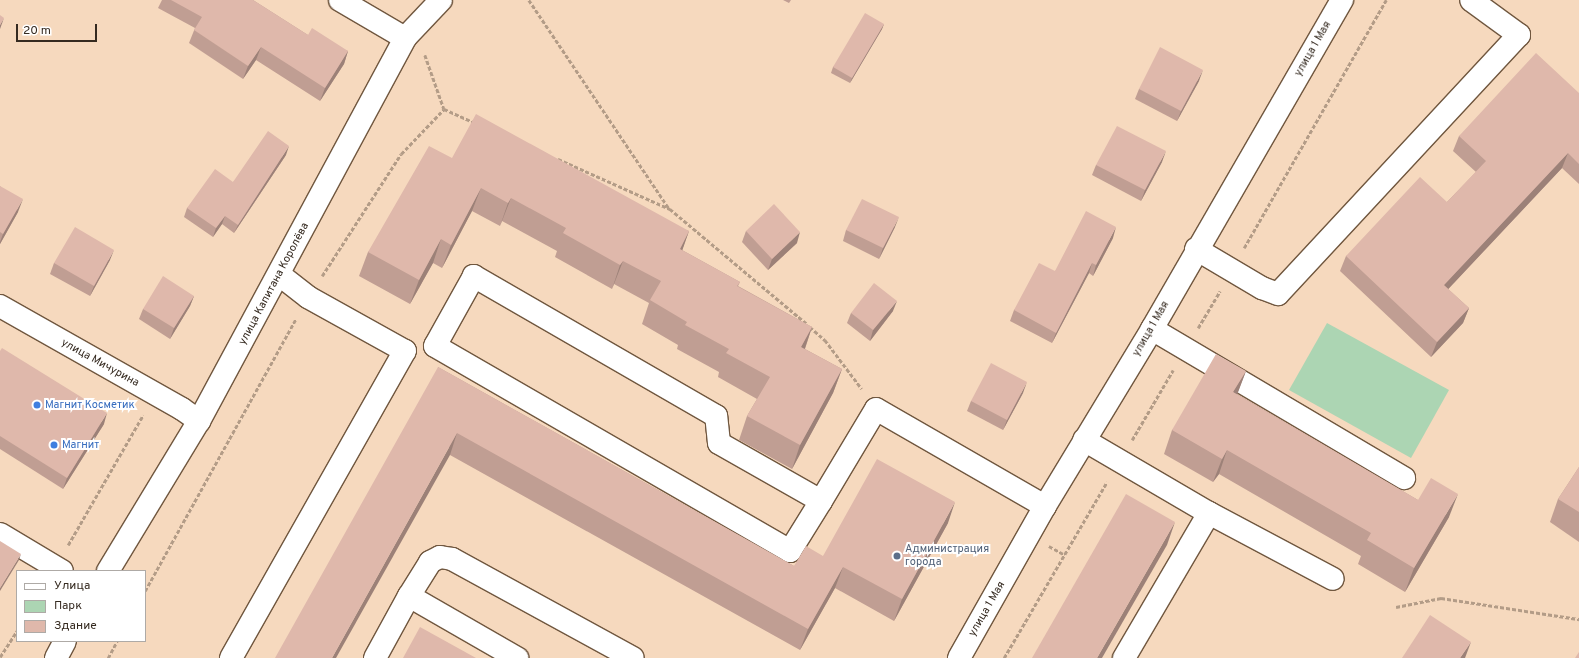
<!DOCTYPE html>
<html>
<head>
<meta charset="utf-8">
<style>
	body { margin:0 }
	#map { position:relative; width:1579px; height:658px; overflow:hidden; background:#f6d9be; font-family:Overpass,sans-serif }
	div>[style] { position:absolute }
	.green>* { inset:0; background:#acd5b3 }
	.path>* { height:2.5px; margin-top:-1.25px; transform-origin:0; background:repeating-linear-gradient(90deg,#b39c87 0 4px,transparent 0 6px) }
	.roads { filter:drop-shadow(1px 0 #70573f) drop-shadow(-1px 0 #70573f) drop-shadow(0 1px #70573f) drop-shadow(0 -1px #70573f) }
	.minor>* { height:22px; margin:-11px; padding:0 11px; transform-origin:11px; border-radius:11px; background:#fff }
	.wall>* { inset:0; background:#c09e93 }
	.shaded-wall>* { inset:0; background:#9c8178 }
	.building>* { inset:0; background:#dfb8ab }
	.dots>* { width:11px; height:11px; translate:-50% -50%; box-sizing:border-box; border:2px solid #fff; border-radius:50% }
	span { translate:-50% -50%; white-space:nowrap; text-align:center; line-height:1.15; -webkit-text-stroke:4px #fff; paint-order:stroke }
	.street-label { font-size:11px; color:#352a20 }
	.shop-label { font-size:11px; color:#366cbe }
	.left { translate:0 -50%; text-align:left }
	.service-label { font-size:11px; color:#4e5e75 }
	.legend { position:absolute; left:16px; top:570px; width:130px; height:72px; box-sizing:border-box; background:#fff; border:1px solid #aeaaa6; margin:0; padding:5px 7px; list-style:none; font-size:12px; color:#352a20 }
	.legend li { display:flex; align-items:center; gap:8px; height:20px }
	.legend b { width:20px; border:1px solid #aeaaa6 }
	.scale { position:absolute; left:16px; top:24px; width:81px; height:18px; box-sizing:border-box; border:2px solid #352a20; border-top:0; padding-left:5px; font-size:12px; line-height:14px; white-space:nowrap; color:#352a20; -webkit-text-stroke:3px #fff; paint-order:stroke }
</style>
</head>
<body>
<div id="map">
	<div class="green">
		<div style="clip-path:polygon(1327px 323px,1449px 390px,1411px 458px,1289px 390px)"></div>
	</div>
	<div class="path">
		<div style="left:529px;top:0;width:251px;rotate:56.1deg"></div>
		<div style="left:425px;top:55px;width:57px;rotate:70.6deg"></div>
		<div style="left:444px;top:109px;width:34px;rotate:24deg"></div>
		<div style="left:558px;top:159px;width:123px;rotate:24.1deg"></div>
		<div style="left:670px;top:209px;width:179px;rotate:40deg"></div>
		<div style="left:1244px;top:248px;width:286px;rotate:-60.2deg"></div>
		<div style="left:322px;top:276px;width:145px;rotate:-57.1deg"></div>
		<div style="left:401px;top:154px;width:62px;rotate:-46.3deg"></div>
		<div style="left:810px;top:327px;width:20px;rotate:41deg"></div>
		<div style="left:825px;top:340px;width:61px;rotate:52.9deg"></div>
		<div style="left:1198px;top:328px;width:43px;rotate:-59.3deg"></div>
		<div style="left:1132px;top:440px;width:81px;rotate:-59.6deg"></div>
		<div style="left:68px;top:545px;width:150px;rotate:-60deg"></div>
		<div style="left:1049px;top:546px;width:18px;rotate:29deg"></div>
		<div style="left:145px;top:591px;width:311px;rotate:-61deg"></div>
		<div style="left:1396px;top:607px;width:46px;rotate:-11.3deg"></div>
		<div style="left:1441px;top:598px;width:140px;rotate:8.7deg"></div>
		<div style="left:0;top:657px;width:31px;rotate:-57deg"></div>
		<div style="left:108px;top:658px;width:19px;rotate:-62deg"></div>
		<div style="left:1004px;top:658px;width:204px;rotate:-59.7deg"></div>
	</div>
	<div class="roads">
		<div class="minor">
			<div style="left:340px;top:0;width:75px;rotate:30.3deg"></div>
			<div style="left:1196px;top:249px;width:77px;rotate:30.6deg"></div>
			<div style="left:1262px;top:288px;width:17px;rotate:21deg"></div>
			<div style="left:1278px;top:294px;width:354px;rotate:-47.1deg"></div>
			<div style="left:1519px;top:35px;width:59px;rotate:-143.9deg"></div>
			<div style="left:0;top:306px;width:209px;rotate:29.5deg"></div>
			<div style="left:182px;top:409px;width:21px;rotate:35deg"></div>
			<div style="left:1152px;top:329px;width:293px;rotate:30.6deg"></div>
			<div style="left:1084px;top:440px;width:145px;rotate:30.3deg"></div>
			<div style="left:1209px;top:513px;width:140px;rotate:28deg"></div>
			<div style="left:821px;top:501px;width:117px;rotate:-150.4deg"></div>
			<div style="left:719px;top:443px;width:27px;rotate:-96deg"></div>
			<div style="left:716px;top:416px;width:280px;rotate:-150deg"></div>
			<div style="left:474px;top:276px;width:80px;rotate:119.1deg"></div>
			<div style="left:435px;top:346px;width:410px;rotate:30deg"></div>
			<div style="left:790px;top:551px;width:59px;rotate:-58.2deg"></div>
			<div style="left:821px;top:501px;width:107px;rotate:-59.1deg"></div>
			<div style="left:876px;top:409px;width:195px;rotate:29.9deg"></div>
			<div style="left:0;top:534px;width:72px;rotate:30.8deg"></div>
			<div style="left:108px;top:571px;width:175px;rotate:-58.8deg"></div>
			<div style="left:199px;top:421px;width:435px;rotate:-61.7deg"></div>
			<div style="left:405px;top:38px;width:52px;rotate:-46.5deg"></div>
			<div style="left:409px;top:596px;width:40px;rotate:-58deg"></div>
			<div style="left:430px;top:562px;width:11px;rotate:-27deg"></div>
			<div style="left:440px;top:557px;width:12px;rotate:9deg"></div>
			<div style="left:452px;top:559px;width:206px;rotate:28.7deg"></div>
			<div style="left:56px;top:658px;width:19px;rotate:-62deg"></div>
			<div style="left:231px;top:658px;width:353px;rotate:-60.5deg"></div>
			<div style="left:405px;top:351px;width:111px;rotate:-150.9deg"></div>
			<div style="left:308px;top:297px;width:37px;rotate:-142deg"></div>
			<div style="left:375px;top:658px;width:71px;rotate:-61.3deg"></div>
			<div style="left:409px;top:596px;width:125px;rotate:29.9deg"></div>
			<div style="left:959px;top:658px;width:175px;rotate:-60.5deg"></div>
			<div style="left:1045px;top:506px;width:207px;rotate:-58.8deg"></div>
			<div style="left:1152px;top:329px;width:380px;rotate:-60deg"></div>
			<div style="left:1124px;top:658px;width:168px;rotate:-59.6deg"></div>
		</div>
	</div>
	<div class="wall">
		<div style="clip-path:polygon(162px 0,253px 0,308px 35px,348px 51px,344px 64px,320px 101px,256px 60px,243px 79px,189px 43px,195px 28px,158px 8px)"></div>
		<div style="clip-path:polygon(783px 0,791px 0,789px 3px)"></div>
		<div style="clip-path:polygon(884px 24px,882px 29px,850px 83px,831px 73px,833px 67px)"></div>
		<div style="clip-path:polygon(1199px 81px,1177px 121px,1135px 99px,1139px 89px)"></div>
		<div style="clip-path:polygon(1579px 93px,1579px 184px,1562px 168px,1448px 289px,1469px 308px,1463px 323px,1431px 357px,1340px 271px,1346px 256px,1447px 202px,1476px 172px,1453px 151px,1459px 136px)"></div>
		<div style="clip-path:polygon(286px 155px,234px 233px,222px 224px,213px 237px,184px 217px,187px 208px,233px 182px)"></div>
		<div style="clip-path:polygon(452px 158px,689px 231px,682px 250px,740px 282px,738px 286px,812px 327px,805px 349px,842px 369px,833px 393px,792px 469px,739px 440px,747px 416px,757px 399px,718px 377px,719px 372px,677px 349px,678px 345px,642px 324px,649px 303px,614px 284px,612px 289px,555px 257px,557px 251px,502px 221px,500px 226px,472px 211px,442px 268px,433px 263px,410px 304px,359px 276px,368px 252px)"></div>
		<div style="clip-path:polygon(1162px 162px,1141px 201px,1092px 175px,1096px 165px)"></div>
		<div style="clip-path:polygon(0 186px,18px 212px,0 244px)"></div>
		<div style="clip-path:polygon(895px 227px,879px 259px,843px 241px,846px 230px)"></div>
		<div style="clip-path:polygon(746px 231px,797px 243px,768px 270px,742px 242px)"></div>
		<div style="clip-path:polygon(1113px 238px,1093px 276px,1089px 273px,1052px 343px,1010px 321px,1014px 310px,1055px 271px)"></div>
		<div style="clip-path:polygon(110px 260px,90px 296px,50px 274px,54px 263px)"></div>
		<div style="clip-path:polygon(194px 296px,190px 306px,170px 339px,139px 319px,143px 309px)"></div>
		<div style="clip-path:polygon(893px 311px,870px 341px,847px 323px,851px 313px)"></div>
		<div style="clip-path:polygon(0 351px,104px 424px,63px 489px,0 449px)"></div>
		<div style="clip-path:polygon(438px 367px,794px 566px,823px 556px,948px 523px,894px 621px,835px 588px,800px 650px,450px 455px)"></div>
		<div style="clip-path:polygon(1246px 371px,1237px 394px,1418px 500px,1449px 517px,1405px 592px,1358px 564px,1361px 556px,1219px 474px,1213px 482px,1164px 454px,1172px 430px)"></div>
		<div style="clip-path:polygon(1023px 393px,1003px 430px,967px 411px,971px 401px)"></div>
		<div style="clip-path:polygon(1579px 467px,1579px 542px,1550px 522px,1558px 499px)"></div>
	</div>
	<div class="shaded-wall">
		<div style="clip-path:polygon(4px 18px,0 29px,0 25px)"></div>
		<div style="clip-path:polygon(884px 24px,882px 29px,850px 83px,852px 78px)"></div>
		<div style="clip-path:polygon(261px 47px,256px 60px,243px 79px,248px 66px)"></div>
		<div style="clip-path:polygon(348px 51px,344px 64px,320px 101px,325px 88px)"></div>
		<div style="clip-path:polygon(1203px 70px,1199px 81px,1177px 121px,1181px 111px)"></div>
		<div style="clip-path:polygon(289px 146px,286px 155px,234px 233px,238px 225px)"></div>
		<div style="clip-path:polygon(1166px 151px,1162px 162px,1141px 201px,1145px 190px)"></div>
		<div style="clip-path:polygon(1568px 153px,1562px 168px,1438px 300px,1444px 285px)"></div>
		<div style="clip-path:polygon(481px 188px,472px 211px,442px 268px,451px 245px)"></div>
		<div style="clip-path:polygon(511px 198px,502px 221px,500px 226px,508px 203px)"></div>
		<div style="clip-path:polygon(23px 199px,18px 212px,0 244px,0 242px,3px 234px)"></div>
		<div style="clip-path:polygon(225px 216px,222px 224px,213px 237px,216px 228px)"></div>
		<div style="clip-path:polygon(899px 217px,895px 227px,879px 259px,883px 248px)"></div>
		<div style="clip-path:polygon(1116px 227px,1113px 238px,1093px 276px,1096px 265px)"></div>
		<div style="clip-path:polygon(689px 231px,681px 254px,680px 249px)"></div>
		<div style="clip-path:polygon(800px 232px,797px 243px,768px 270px,772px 259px)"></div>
		<div style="clip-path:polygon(441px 239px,433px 263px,410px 304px,419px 280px)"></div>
		<div style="clip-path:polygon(114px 250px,110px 260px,90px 296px,94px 286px)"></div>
		<div style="clip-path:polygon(623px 261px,614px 284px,612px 289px,620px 265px)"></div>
		<div style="clip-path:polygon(1092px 263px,1089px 273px,1052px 343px,1056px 333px)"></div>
		<div style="clip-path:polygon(194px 296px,190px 306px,170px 339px,174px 328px)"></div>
		<div style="clip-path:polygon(897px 301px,893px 311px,870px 341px,873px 330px)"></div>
		<div style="clip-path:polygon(1469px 308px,1463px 323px,1431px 357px,1437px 342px)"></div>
		<div style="clip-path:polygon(812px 327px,804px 351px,801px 347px)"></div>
		<div style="clip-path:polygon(842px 369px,833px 393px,792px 469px,800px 445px)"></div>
		<div style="clip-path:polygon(1246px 371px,1237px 395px,1233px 392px)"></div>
		<div style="clip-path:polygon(1027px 382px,1023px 393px,1003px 430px,1007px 420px)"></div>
		<div style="clip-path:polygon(107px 413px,104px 424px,63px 489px,67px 478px)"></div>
		<div style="clip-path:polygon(457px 433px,450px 455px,336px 658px,332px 658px)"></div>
		<div style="clip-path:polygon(1227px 450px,1219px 474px,1213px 482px,1222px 459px)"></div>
		<div style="clip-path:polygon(1458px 494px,1449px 517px,1405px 592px,1414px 568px)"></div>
		<div style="clip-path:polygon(955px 502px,948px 523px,894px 621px,902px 599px)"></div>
		<div style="clip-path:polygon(1175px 522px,1167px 545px,1102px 658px,1097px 658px)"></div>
		<div style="clip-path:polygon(21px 554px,19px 560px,0 591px,0 588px)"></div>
		<div style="clip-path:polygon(843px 567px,835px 588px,800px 650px,808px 629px)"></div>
		<div style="clip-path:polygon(1471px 642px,1465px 658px,1460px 658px)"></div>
	</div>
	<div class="building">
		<div style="clip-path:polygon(171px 0,253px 0,308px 35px,312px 28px,348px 51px,325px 88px,261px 47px,248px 66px,194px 30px,202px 17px)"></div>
		<div style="clip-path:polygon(865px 13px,884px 24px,852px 78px,833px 67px)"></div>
		<div style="clip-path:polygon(0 15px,4px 18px,0 25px)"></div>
		<div style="clip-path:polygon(1160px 47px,1203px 70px,1181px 111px,1139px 89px)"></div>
		<div style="clip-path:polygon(1536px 53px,1579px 93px,1579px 164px,1568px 153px,1444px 285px,1469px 308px,1437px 342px,1346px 256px,1420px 177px,1447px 202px,1486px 161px,1459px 136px)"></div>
		<div style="clip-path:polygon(476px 114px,689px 231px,680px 249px,740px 282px,737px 286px,812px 327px,801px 347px,842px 369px,800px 445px,747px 416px,770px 377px,726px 353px,729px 349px,685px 325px,687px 322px,650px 300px,661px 281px,623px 261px,620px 265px,563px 233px,566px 228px,511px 198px,508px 203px,481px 188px,451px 245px,441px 239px,419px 280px,368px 252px,429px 146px,452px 158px)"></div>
		<div style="clip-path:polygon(1117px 126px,1166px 151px,1145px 190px,1096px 165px)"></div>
		<div style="clip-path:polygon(268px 131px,289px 146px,238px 225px,225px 216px,216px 228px,187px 208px,215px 169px,233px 182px)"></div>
		<div style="clip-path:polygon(0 186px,23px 199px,3px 234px,0 232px)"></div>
		<div style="clip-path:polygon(862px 199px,899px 217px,883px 248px,846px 230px)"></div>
		<div style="clip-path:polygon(774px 204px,800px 232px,772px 259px,746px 231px)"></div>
		<div style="clip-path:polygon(1086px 211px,1116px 227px,1096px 265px,1092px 263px,1056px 333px,1014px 310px,1039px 263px,1055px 271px)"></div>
		<div style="clip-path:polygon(75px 227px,114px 250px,94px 286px,54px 263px)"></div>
		<div style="clip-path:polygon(163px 276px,194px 296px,174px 328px,143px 309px)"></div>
		<div style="clip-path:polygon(874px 283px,897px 301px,873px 330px,851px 313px)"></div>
		<div style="clip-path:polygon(2px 348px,107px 413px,67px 478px,0 436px,0 351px)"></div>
		<div style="clip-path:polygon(1216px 354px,1246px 371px,1233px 392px,1418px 500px,1431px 478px,1458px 494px,1414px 568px,1367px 540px,1371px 533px,1227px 450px,1222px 459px,1172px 430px)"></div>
		<div style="clip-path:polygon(991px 363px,1027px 382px,1007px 420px,971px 401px)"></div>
		<div style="clip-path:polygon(438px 367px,794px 566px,806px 546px,823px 556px,877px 459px,955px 502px,902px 599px,843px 567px,808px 629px,457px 433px,332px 658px,275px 658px)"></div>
		<div style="clip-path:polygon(1579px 467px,1579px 512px,1558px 499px)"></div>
		<div style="clip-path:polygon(1126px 494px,1175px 522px,1097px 658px,1032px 658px)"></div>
		<div style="clip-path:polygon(0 541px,21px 554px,0 588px)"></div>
		<div style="clip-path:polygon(1430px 615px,1471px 642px,1460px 658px,1402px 658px)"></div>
		<div style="clip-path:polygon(420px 627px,476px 658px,403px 658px)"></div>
		<div style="clip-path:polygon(1579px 652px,1579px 658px,1575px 658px)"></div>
	</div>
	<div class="dots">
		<div style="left:37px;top:405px;background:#3f7fe0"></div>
		<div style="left:54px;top:445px;background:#3f7fe0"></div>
		<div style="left:897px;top:556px;background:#5c6f8a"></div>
	</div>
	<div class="street-label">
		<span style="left:1313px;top:49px;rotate:-60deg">улица 1 Мая</span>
		<span style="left:274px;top:284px;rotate:-62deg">улица Капитана Королёва</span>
		<span style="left:1151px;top:329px;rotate:-60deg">улица 1 Мая</span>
		<span style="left:100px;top:363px;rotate:29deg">улица Мичурина</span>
		<span style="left:987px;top:609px;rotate:-60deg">улица 1 Мая</span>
	</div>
	<div class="shop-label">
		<span class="left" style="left:45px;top:405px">Магнит Косметик</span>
		<span class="left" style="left:62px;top:445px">Магнит</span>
	</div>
	<div class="service-label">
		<span class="left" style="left:905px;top:556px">Администрация<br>города</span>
	</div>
	<ul class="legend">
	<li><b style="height:5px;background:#fff"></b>Улица</li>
	<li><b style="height:11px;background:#acd5b3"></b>Парк</li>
	<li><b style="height:11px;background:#dfb8ab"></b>Здание</li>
	</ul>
	<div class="scale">20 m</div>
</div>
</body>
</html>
